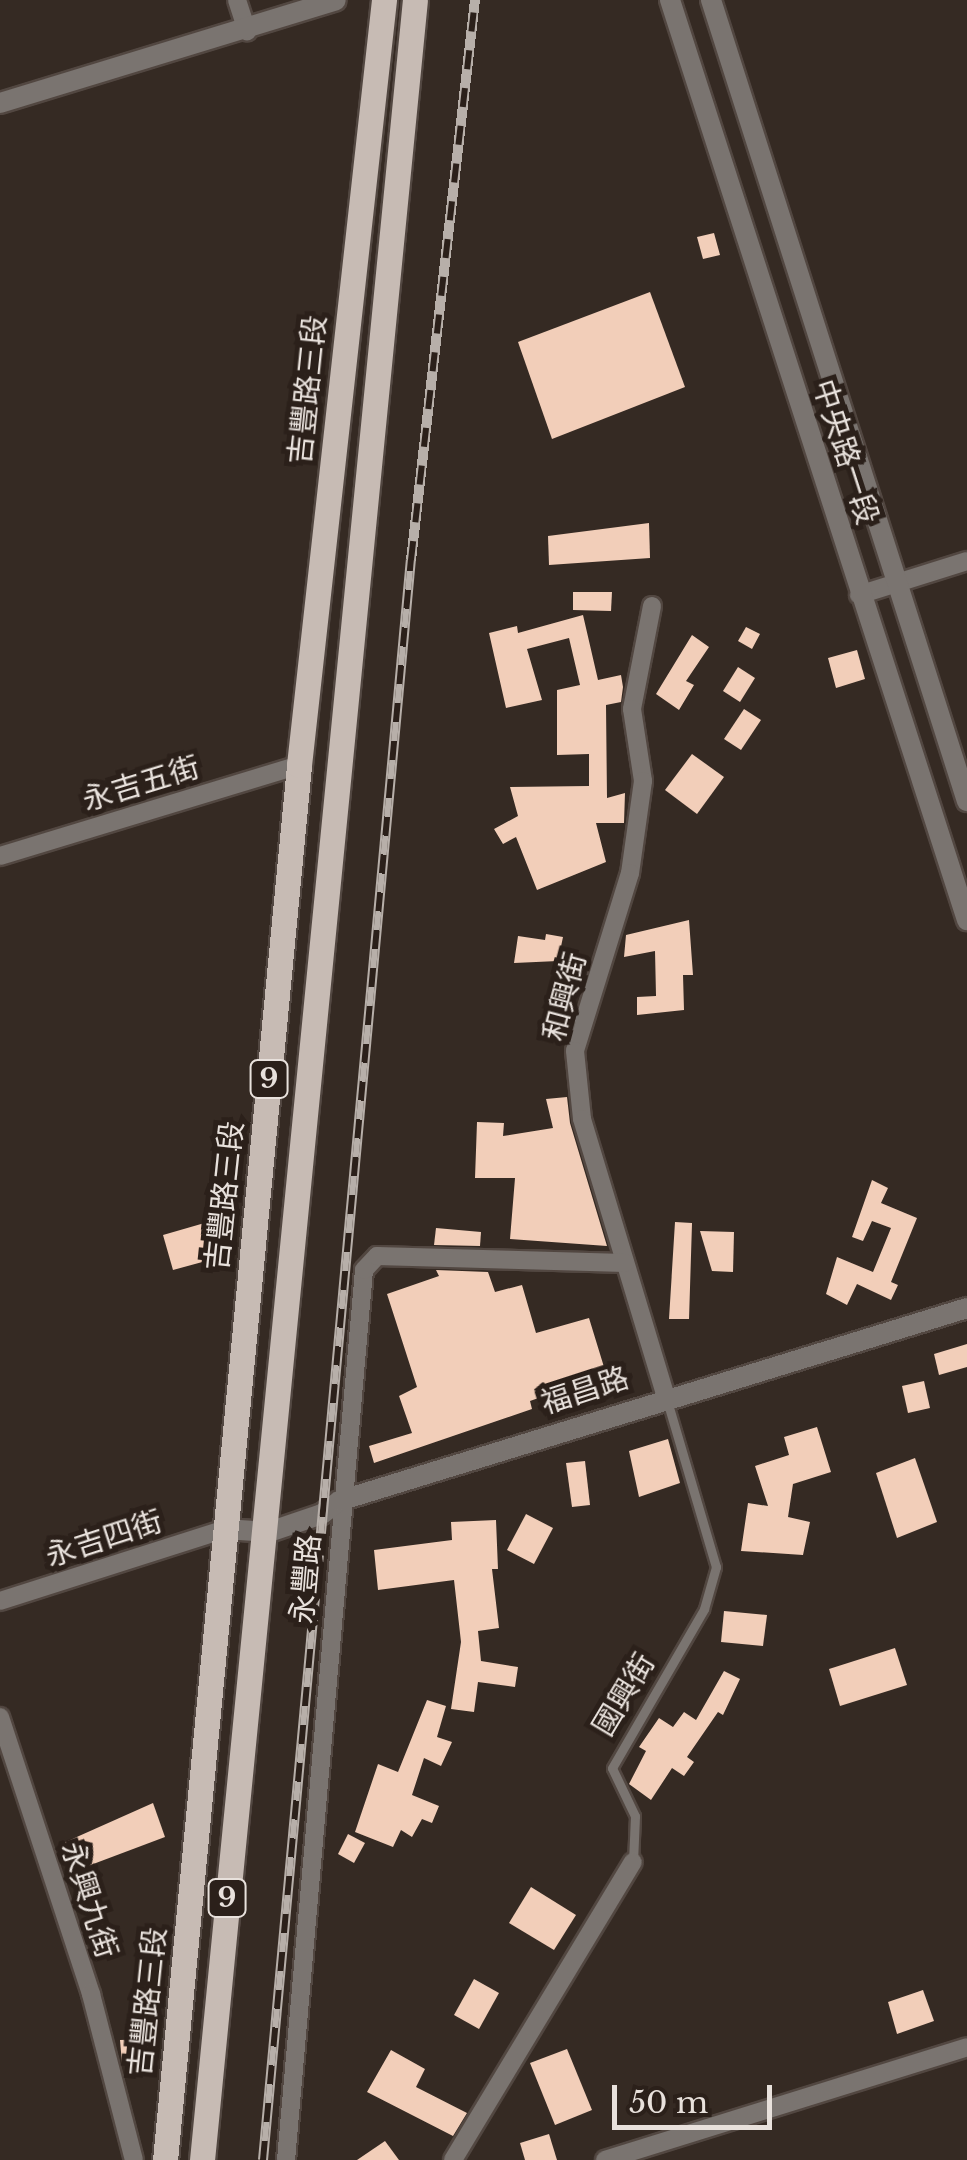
<!DOCTYPE html>
<html>
<head>
<meta charset="utf-8">
<style>
	body { margin:0 }
	#map { position:relative; width:967px; height:2160px; overflow:hidden; background:#352a23; font-family:"Libre Baskerville","Noto Sans TC",serif }
	div>[style] { position:absolute }
	.building>* { inset:0; background:#f2ceb9 }
	.roads { filter:drop-shadow(2px 0 #524741) drop-shadow(-2px 0 #524741) drop-shadow(0 2px #524741) drop-shadow(0 -2px #524741) }
	.service>* { height:9px; margin:-4.5px; padding:0 4.5px; transform-origin:4.5px; border-radius:4.5px; background:#7a7470 }
	.minor>* { height:18px; margin:-9px; padding:0 9px; transform-origin:9px; border-radius:9px; background:#7a7470 }
	.tertiary>* { height:20px; margin:-10px; padding:0 10px; transform-origin:10px; border-radius:10px; background:#7a7470 }
	.primary>* { height:25px; margin:-12.5px; padding:0 12.5px; transform-origin:12.5px; border-radius:12.5px; background:#c7bbb4 }
	.rail>* { height:10px; margin-top:-5px; transform-origin:0; background:repeating-linear-gradient(90deg,#2b201a 0 19px,#b7afa9 0 38px); box-sizing:border-box; border-block:2px solid #b7afa9 }
	span { translate:-50% -50%; white-space:nowrap; text-align:center; line-height:1.15; -webkit-text-stroke:10px #2b201a; paint-order:stroke }
	.shield-label span { padding:2px 8px; background:#2b201a; border:2px solid; border-radius:8px; -webkit-text-stroke-width:0 }
	.shield-label { font-size:28px; color:#e8e1dc; font-weight:700 }
	.street-label { font-size:30px; color:#e8e1dc }
	.scale { position:absolute; left:612px; top:2085px; width:160px; height:45px; box-sizing:border-box; border:5px solid #e8e1dc; border-top:0; padding-left:12px; font-size:30px; line-height:35px; white-space:nowrap; color:#e8e1dc; -webkit-text-stroke:8px #2b201a; paint-order:stroke }
</style>
</head>
<body>
<div id="map">
	<div class="building">
		<div style="clip-path:polygon(714px 233px,720px 255px,703px 259px,697px 237px)"></div>
		<div style="clip-path:polygon(650px 292px,685px 387px,552px 439px,518px 342px)"></div>
		<div style="clip-path:polygon(649px 523px,650px 558px,549px 565px,548px 536px)"></div>
		<div style="clip-path:polygon(573px 592px,612px 592px,611px 611px,573px 610px)"></div>
		<div style="clip-path:polygon(583px 615px,598px 680px,621px 675px,623px 687px,621px 702px,606px 705px,607px 798px,625px 793px,624px 823px,596px 823px,606px 862px,537px 890px,516px 837px,503px 844px,494px 829px,518px 816px,510px 787px,589px 786px,589px 754px,557px 755px,557px 690px,580px 685px,569px 638px,527px 649px,542px 700px,506px 708px,489px 633px,517px 626px,518px 633px)"></div>
		<div style="clip-path:polygon(746px 627px,760px 634px,752px 649px,738px 641px)"></div>
		<div style="clip-path:polygon(692px 635px,709px 647px,686px 681px,694px 685px,679px 710px,656px 694px)"></div>
		<div style="clip-path:polygon(857px 650px,865px 679px,836px 688px,828px 658px)"></div>
		<div style="clip-path:polygon(738px 667px,755px 678px,740px 702px,723px 691px)"></div>
		<div style="clip-path:polygon(744px 709px,761px 720px,741px 750px,724px 739px)"></div>
		<div style="clip-path:polygon(692px 754px,724px 777px,697px 814px,665px 790px)"></div>
		<div style="clip-path:polygon(689px 920px,693px 975px,683px 975px,684px 1010px,637px 1015px,637px 997px,656px 996px,655px 951px,624px 957px,626px 935px)"></div>
		<div style="clip-path:polygon(546px 934px,563px 937px,558px 961px,514px 963px,518px 936px,545px 940px)"></div>
		<div style="clip-path:polygon(567px 1097px,570px 1123px,607px 1246px,510px 1239px,515px 1178px,475px 1178px,477px 1122px,504px 1123px,503px 1136px,553px 1128px,546px 1099px)"></div>
		<div style="clip-path:polygon(872px 1180px,888px 1188px,881px 1203px,917px 1218px,891px 1282px,898px 1285px,891px 1300px,857px 1284px,847px 1305px,826px 1294px,837px 1257px,873px 1272px,891px 1228px,872px 1221px,863px 1241px,852px 1237px)"></div>
		<div style="clip-path:polygon(208px 1222px,217px 1258px,173px 1270px,163px 1235px)"></div>
		<div style="clip-path:polygon(675px 1222px,692px 1223px,689px 1319px,669px 1319px)"></div>
		<div style="clip-path:polygon(436px 1228px,481px 1232px,480px 1246px,434px 1245px)"></div>
		<div style="clip-path:polygon(700px 1231px,734px 1232px,733px 1272px,712px 1271px)"></div>
		<div style="clip-path:polygon(436px 1270px,488px 1272px,495px 1292px,522px 1285px,536px 1333px,589px 1318px,604px 1367px,561px 1380px,564px 1389px,530px 1401px,532px 1409px,374px 1463px,369px 1446px,412px 1433px,399px 1396px,417px 1387px,387px 1294px,439px 1276px)"></div>
		<div style="clip-path:polygon(967px 1344px,967px 1367px,939px 1375px,934px 1354px)"></div>
		<div style="clip-path:polygon(924px 1381px,930px 1408px,908px 1413px,902px 1386px)"></div>
		<div style="clip-path:polygon(817px 1427px,831px 1472px,793px 1484px,788px 1517px,810px 1522px,803px 1555px,741px 1551px,748px 1503px,768px 1506px,755px 1466px,789px 1455px,784px 1437px)"></div>
		<div style="clip-path:polygon(668px 1439px,680px 1483px,639px 1497px,629px 1451px)"></div>
		<div style="clip-path:polygon(915px 1458px,937px 1522px,897px 1538px,876px 1473px)"></div>
		<div style="clip-path:polygon(585px 1461px,590px 1505px,572px 1507px,566px 1463px)"></div>
		<div style="clip-path:polygon(526px 1514px,553px 1528px,534px 1564px,507px 1550px)"></div>
		<div style="clip-path:polygon(496px 1520px,498px 1569px,492px 1569px,499px 1628px,478px 1631px,481px 1661px,518px 1667px,515px 1687px,478px 1682px,474px 1712px,451px 1709px,461px 1642px,454px 1580px,378px 1590px,374px 1550px,452px 1540px,451px 1522px)"></div>
		<div style="clip-path:polygon(724px 1611px,767px 1615px,763px 1646px,721px 1642px)"></div>
		<div style="clip-path:polygon(895px 1648px,907px 1685px,840px 1706px,829px 1669px)"></div>
		<div style="clip-path:polygon(724px 1671px,740px 1679px,723px 1715px,718px 1712px,687px 1757px,694px 1762px,684px 1776px,672px 1768px,651px 1800px,629px 1784px,646px 1751px,639px 1747px,659px 1718px,673px 1727px,684px 1712px,696px 1720px)"></div>
		<div style="clip-path:polygon(427px 1700px,446px 1706px,437px 1737px,452px 1742px,441px 1766px,424px 1758px,412px 1795px,439px 1806px,432px 1823px,422px 1819px,412px 1837px,401px 1830px,393px 1847px,355px 1832px,378px 1764px,398px 1772px)"></div>
		<div style="clip-path:polygon(153px 1803px,165px 1837px,72px 1872px,61px 1844px)"></div>
		<div style="clip-path:polygon(348px 1834px,365px 1843px,354px 1863px,338px 1854px)"></div>
		<div style="clip-path:polygon(531px 1887px,576px 1915px,554px 1950px,509px 1923px)"></div>
		<div style="clip-path:polygon(108px 1931px,116px 1953px,96px 1961px,88px 1939px)"></div>
		<div style="clip-path:polygon(474px 1979px,499px 1993px,479px 2029px,454px 2015px)"></div>
		<div style="clip-path:polygon(923px 1990px,934px 2021px,897px 2034px,888px 2002px)"></div>
		<div style="clip-path:polygon(148px 2039px,148px 2064px,122px 2064px,120px 2040px)"></div>
		<div style="clip-path:polygon(567px 2049px,592px 2110px,555px 2125px,530px 2063px)"></div>
		<div style="clip-path:polygon(391px 2050px,425px 2069px,416px 2087px,467px 2113px,453px 2136px,367px 2092px)"></div>
		<div style="clip-path:polygon(549px 2134px,557px 2160px,525px 2160px,520px 2143px)"></div>
		<div style="clip-path:polygon(385px 2141px,399px 2160px,357px 2160px)"></div>
	</div>
	<div class="roads">
		<div class="service">
			<div style="left:633px;top:1862px;width:46px;rotate:-87.5deg"></div>
			<div style="left:635px;top:1816px;width:53px;rotate:-115.6deg"></div>
			<div style="left:612px;top:1768px;width:184px;rotate:-59.9deg"></div>
			<div style="left:704px;top:1609px;width:44px;rotate:-74.1deg"></div>
			<div style="left:716px;top:1567px;width:174px;rotate:-106.4deg"></div>
		</div>
		<div class="minor">
			<div style="left:237px;top:0;width:33px;rotate:72deg"></div>
			<div style="left:859px;top:595px;width:113px;rotate:-17.5deg"></div>
			<div style="left:652px;top:606px;width:105px;rotate:101deg"></div>
			<div style="left:632px;top:709px;width:73px;rotate:81.3deg"></div>
			<div style="left:643px;top:781px;width:93px;rotate:98deg"></div>
			<div style="left:630px;top:873px;width:186px;rotate:107.2deg"></div>
			<div style="left:575px;top:1051px;width:68px;rotate:84.1deg"></div>
			<div style="left:582px;top:1119px;width:290px;rotate:73.2deg"></div>
			<div style="left:0;top:856px;width:313px;rotate:-16.9deg"></div>
			<div style="left:0;top:1601px;width:236px;rotate:-17.7deg"></div>
			<div style="left:0;top:1717px;width:292px;rotate:71.8deg"></div>
			<div style="left:91px;top:1994px;width:171px;rotate:75.5deg"></div>
			<div style="left:286px;top:2160px;width:893px;rotate:-84.99deg"></div>
			<div style="left:364px;top:1270px;width:19px;rotate:-47deg"></div>
			<div style="left:377px;top:1256px;width:248px;rotate:1.6deg"></div>
			<div style="left:453px;top:2160px;width:348px;rotate:-58.9deg"></div>
			<div style="left:605px;top:2160px;width:379px;rotate:-17.3deg"></div>
		</div>
		<div class="tertiary">
			<div style="left:670px;top:0;width:967px;rotate:72.11deg"></div>
			<div style="left:711px;top:0;width:841px;rotate:72.28deg"></div>
			<div style="left:0;top:103px;width:351px;rotate:-17deg"></div>
			<div style="left:225px;top:1529px;width:44px;rotate:3.9deg"></div>
			<div style="left:269px;top:1532px;width:56px;rotate:-18.8deg"></div>
			<div style="left:322px;top:1514px;width:21px;rotate:-37deg"></div>
			<div style="left:339px;top:1501px;width:657px;rotate:-17.08deg"></div>
		</div>
		<div class="primary">
			<div style="left:165px;top:2160px;width:1401px;rotate:-84.51deg"></div>
			<div style="left:299px;top:765px;width:770px;rotate:-83.66deg"></div>
			<div style="left:202px;top:2160px;width:2170px;rotate:-84.37deg"></div>
		</div>
	</div>
	<div class="rail">
		<div style="left:263px;top:2160px;width:1607px;rotate:-84.72deg"></div>
		<div style="left:411px;top:560px;width:564px;rotate:-83.48deg"></div>
	</div>
	<div class="shield-label">
		<span style="left:269px;top:1079px">9</span>
		<span style="left:227px;top:1898px">9</span>
	</div>
	<div class="street-label">
		<span style="left:308px;top:390px;rotate:-84deg">吉豐路三段</span>
		<span style="left:845px;top:452px;rotate:72deg">中央路一段</span>
		<span style="left:141px;top:784px;rotate:-17deg">永吉五街</span>
		<span style="left:565px;top:997px;rotate:-75deg">和興街</span>
		<span style="left:225px;top:1196px;rotate:-84deg">吉豐路三段</span>
		<span style="left:585px;top:1391px;rotate:-18deg">福昌路</span>
		<span style="left:104px;top:1539px;rotate:-18deg">永吉四街</span>
		<span style="left:306px;top:1579px;rotate:-85deg">永豐路</span>
		<span style="left:624px;top:1695px;rotate:-59deg">國興街</span>
		<span style="left:89px;top:1900px;rotate:72deg">永興九街</span>
		<span style="left:148px;top:2002px;rotate:-84deg">吉豐路三段</span>
	</div>
	<div class="scale">50 m</div>
</div>
</body>
</html>
